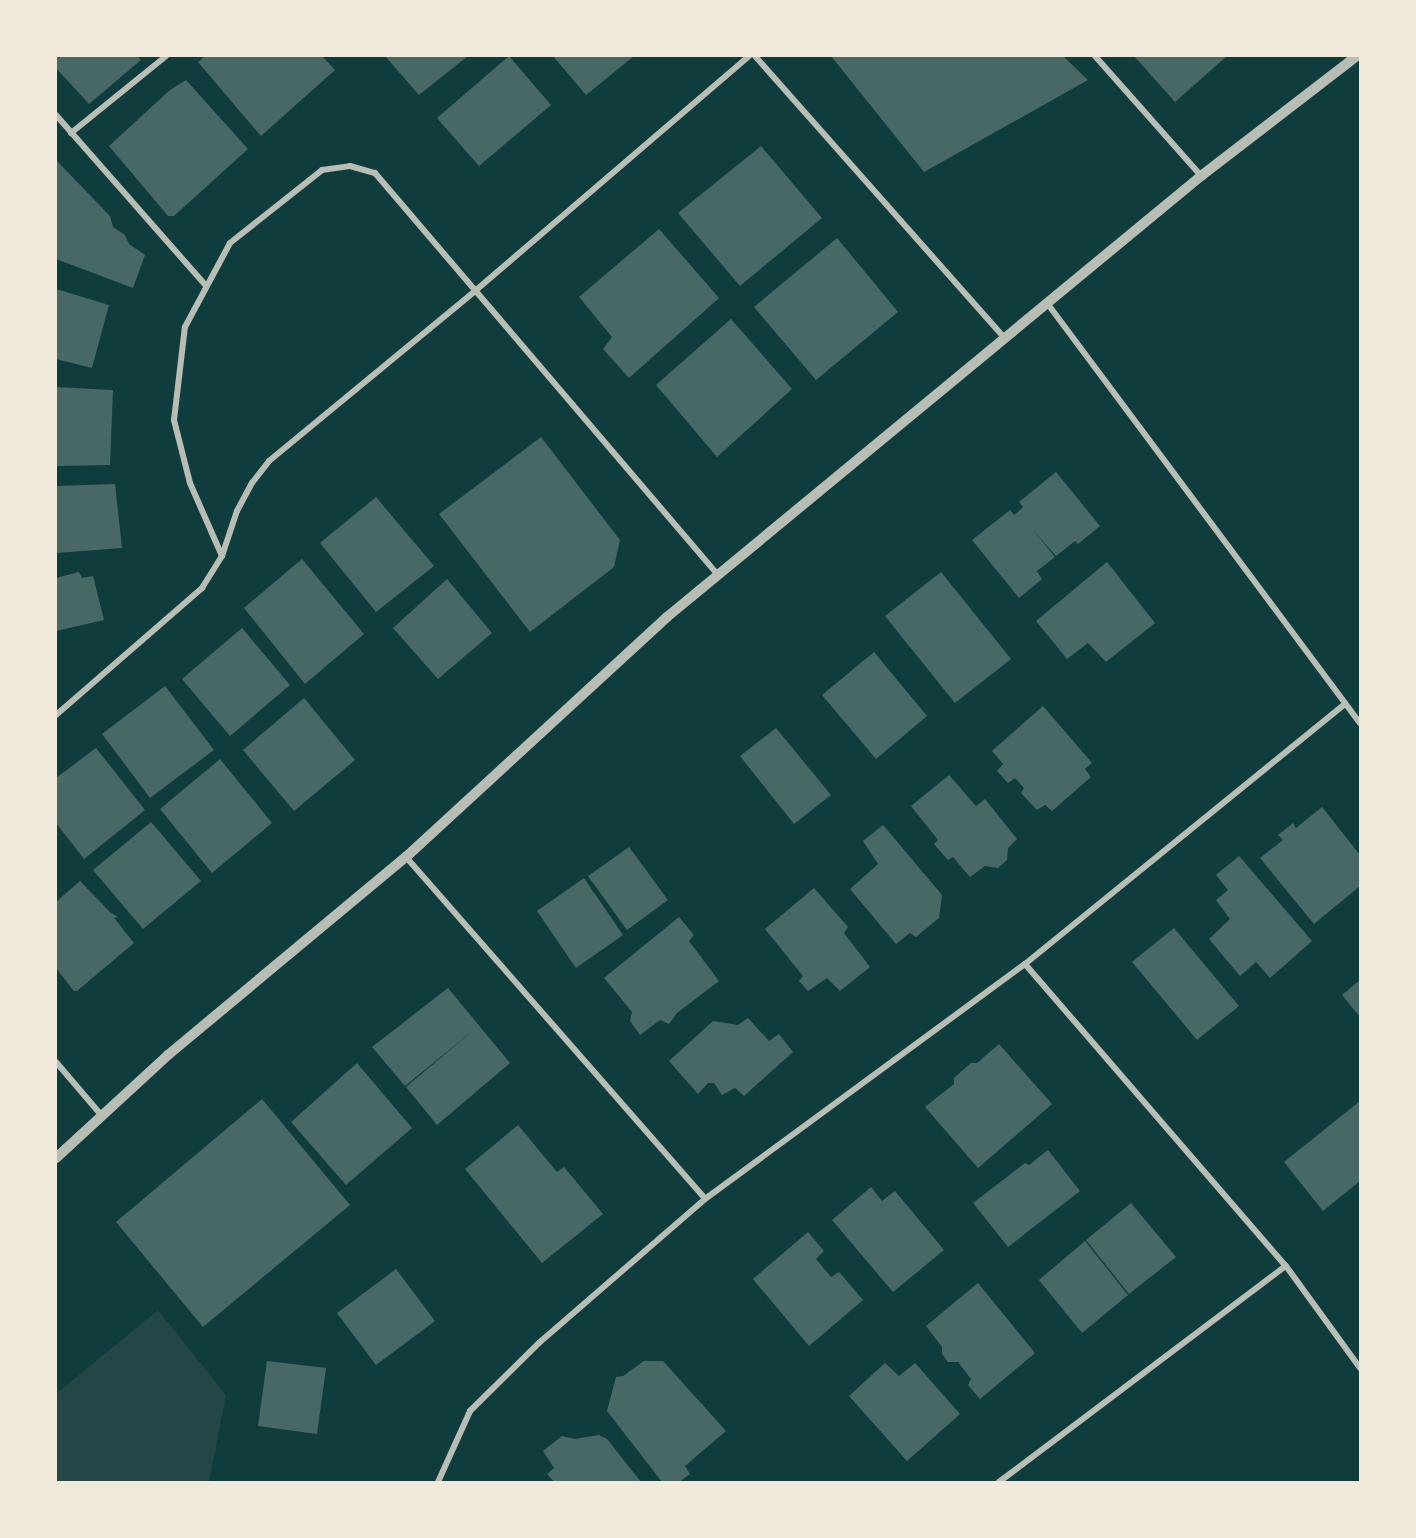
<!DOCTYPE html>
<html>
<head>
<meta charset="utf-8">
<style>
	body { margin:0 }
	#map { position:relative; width:1416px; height:1538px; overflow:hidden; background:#0f3d3e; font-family:"Noto Serif",serif }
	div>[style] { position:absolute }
	.green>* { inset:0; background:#244646 }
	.building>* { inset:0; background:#486865 }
	.minor>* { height:6px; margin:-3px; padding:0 3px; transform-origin:3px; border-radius:3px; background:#b8beb3 }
	.tertiary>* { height:10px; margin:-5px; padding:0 5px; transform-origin:5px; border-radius:5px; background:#b8beb3 }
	span { translate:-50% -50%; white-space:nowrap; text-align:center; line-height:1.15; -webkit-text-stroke:6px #f1e9da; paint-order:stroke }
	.frame { position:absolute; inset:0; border:57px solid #f1e9da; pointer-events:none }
</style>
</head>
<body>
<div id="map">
	<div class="green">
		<div style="clip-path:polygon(158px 1310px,226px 1395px,209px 1482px,56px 1482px,56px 1394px)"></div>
	</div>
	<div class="building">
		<div style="clip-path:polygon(56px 56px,137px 56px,141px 60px,89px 104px,56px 68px)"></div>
		<div style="clip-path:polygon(205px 56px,322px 56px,335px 70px,261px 136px,198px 62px)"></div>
		<div style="clip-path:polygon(385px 56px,468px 56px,419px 95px)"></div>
		<div style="clip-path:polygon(509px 56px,551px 105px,479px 166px,437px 118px)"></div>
		<div style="clip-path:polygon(553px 56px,634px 56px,586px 95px)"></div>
		<div style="clip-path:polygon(831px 56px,1063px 56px,1088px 80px,924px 172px)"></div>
		<div style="clip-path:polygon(1134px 56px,1227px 56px,1175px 102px)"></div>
		<div style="clip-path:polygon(186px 80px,248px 149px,174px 216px,168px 216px,109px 146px,170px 90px)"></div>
		<div style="clip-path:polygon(761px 146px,822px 218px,740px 286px,678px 213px)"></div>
		<div style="clip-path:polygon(56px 160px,110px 216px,113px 227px,125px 235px,129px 244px,145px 255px,133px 288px,56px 259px)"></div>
		<div style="clip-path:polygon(659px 229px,719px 298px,629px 378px,603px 349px,612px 337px,579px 297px)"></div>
		<div style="clip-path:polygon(837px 238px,898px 312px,816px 380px,754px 307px)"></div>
		<div style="clip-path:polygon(56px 289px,109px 305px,92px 368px,56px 359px)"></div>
		<div style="clip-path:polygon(731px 319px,792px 389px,717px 457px,656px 385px)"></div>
		<div style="clip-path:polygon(56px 387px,113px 390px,110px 465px,56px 466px)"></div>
		<div style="clip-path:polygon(541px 437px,620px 540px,614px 567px,530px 632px,439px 514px)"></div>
		<div style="clip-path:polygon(1056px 472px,1100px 526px,1078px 544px,1075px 541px,1056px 556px,1033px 530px,1055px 557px,1037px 571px,1042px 579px,1019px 598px,972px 540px,1010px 510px,1014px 515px,1019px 511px,1023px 507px,1019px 502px)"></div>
		<div style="clip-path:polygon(115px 484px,122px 548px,56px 553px,56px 486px)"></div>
		<div style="clip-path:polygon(376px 497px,434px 566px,376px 612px,320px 543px)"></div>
		<div style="clip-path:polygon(302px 559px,364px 634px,305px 684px,244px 608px)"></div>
		<div style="clip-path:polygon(1107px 562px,1155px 623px,1106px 662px,1088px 643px,1067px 659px,1036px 621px)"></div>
		<div style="clip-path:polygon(79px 572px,82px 578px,93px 576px,104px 620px,56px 631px,56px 578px)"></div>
		<div style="clip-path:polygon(941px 572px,1011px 659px,955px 703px,885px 616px)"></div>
		<div style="clip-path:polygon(447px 579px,492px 633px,438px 679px,393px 628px)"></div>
		<div style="clip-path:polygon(242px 628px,290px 685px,230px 736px,182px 679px)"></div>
		<div style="clip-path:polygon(874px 652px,927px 716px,876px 759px,822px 695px)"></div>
		<div style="clip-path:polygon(165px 686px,214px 750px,150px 798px,102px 734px)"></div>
		<div style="clip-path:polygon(304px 698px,355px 760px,294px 811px,243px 750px)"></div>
		<div style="clip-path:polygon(1043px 706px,1092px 763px,1085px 769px,1091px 777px,1052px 811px,1045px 805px,1037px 810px,1021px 793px,1024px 788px,1015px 778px,1008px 783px,997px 771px,1003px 764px,992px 751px)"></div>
		<div style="clip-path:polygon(776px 728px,831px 795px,794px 824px,740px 756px)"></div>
		<div style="clip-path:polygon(96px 748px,145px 810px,84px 859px,56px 823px,56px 778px)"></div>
		<div style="clip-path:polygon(220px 759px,272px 823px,212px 873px,160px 809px)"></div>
		<div style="clip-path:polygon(949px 775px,976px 806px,985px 799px,1017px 839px,1008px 848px,1007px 860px,998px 868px,985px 866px,970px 877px,953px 857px,948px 860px,934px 844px,938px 840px,911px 806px)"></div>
		<div style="clip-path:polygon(1322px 807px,1360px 855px,1360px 886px,1314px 924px,1260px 858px,1283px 840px,1278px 835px,1293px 823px,1296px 828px)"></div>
		<div style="clip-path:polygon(151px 822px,201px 881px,143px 929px,93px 870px)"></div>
		<div style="clip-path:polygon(883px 825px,942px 895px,939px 918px,916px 937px,910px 933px,896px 944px,850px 889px,878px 864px,863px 841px)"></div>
		<div style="clip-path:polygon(629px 847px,668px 900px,627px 930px,588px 876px)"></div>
		<div style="clip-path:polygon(1239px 856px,1312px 941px,1270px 978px,1256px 962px,1240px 976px,1209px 939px,1230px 919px,1216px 900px,1228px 890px,1216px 875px)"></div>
		<div style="clip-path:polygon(584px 878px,623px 935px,576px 968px,537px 911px)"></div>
		<div style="clip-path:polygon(80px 881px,111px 913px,118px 917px,114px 918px,134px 943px,77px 991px,74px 991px,56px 968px,56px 902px)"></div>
		<div style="clip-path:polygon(814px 888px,848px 927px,844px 933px,870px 967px,840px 991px,827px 978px,808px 991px,799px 981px,803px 976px,765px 929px)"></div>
		<div style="clip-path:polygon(679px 917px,694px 935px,689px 941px,719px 981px,677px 1013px,669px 1024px,660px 1020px,640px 1035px,630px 1021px,632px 1012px,604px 978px)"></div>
		<div style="clip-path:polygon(1174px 928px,1239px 1006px,1197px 1040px,1132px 962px)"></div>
		<div style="clip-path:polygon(1360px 980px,1360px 1017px,1342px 995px)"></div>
		<div style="clip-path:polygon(448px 988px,510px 1063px,437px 1125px,406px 1087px,475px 1029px,405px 1086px,372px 1047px)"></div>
		<div style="clip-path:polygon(748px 1018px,769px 1041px,779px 1034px,793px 1052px,744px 1096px,735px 1088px,722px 1095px,714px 1083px,708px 1083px,698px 1094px,669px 1061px,713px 1021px,738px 1025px)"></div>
		<div style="clip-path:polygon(999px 1044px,1052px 1104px,978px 1168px,925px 1107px,954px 1084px,954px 1078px,971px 1063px,977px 1063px)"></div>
		<div style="clip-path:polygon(357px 1063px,412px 1128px,346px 1185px,291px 1122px)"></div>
		<div style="clip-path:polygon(262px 1099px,350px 1205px,203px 1327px,116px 1222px)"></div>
		<div style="clip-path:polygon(1360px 1101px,1360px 1181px,1323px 1211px,1284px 1162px)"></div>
		<div style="clip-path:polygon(518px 1125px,557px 1172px,564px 1167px,603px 1214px,542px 1263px,465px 1169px)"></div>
		<div style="clip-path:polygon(1048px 1150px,1080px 1191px,1008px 1247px,973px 1203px,1025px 1163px,1029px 1165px)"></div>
		<div style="clip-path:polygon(871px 1187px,882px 1201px,895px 1191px,944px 1250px,893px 1292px,832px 1220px)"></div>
		<div style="clip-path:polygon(1131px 1203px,1176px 1257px,1129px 1294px,1086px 1240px)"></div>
		<div style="clip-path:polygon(808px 1232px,824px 1251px,816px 1259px,831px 1277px,839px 1272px,863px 1300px,809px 1346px,753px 1279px)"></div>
		<div style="clip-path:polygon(1085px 1241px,1128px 1295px,1082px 1333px,1039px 1280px)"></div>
		<div style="clip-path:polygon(396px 1269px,435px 1321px,376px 1365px,337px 1313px)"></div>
		<div style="clip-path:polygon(978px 1283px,1035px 1353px,980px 1399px,968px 1385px,971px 1379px,958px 1362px,948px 1362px,942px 1354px,942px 1347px,926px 1326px)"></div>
		<div style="clip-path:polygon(267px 1361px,326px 1368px,317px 1434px,258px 1426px)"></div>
		<div style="clip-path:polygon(644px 1361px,663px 1361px,726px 1431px,685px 1466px,690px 1474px,679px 1482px,662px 1482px,607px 1411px,616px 1377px,623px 1376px)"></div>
		<div style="clip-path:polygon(885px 1363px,899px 1376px,915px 1363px,960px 1414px,907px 1461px,849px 1396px)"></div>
		<div style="clip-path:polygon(599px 1435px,607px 1439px,641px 1482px,554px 1482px,547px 1474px,554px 1468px,543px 1451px,562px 1436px,575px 1439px)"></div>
	</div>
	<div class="minor">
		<div style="left:755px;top:56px;width:378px;rotate:48.5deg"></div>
		<div style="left:1095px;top:56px;width:160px;rotate:48.5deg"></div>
		<div style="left:56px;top:115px;width:227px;rotate:48.7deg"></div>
		<div style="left:71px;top:133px;width:122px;rotate:-39deg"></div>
		<div style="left:1047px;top:303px;width:524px;rotate:53.31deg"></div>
		<div style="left:222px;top:556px;width:80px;rotate:-113.7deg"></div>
		<div style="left:190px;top:483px;width:65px;rotate:-104.3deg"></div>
		<div style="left:174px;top:420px;width:94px;rotate:-83.3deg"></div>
		<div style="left:185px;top:327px;width:95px;rotate:-61.8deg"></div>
		<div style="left:230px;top:243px;width:117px;rotate:-38.4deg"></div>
		<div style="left:322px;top:170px;width:28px;rotate:-8deg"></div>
		<div style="left:350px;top:166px;width:26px;rotate:16deg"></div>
		<div style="left:375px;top:173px;width:528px;rotate:49.53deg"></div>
		<div style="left:56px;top:715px;width:194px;rotate:-41deg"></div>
		<div style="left:202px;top:588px;width:38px;rotate:-58deg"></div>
		<div style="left:222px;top:556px;width:47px;rotate:-71.6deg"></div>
		<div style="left:237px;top:511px;width:32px;rotate:-62deg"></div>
		<div style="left:252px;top:483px;width:28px;rotate:-52deg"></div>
		<div style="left:269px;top:461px;width:267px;rotate:-39.5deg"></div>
		<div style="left:475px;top:291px;width:361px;rotate:-40.6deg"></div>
		<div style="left:406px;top:857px;width:454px;rotate:48.8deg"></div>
		<div style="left:1025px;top:964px;width:399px;rotate:49.2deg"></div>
		<div style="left:1286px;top:1266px;width:126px;rotate:54deg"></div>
		<div style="left:56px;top:1062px;width:71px;rotate:49.6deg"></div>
		<div style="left:438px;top:1482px;width:78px;rotate:-65.7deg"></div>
		<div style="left:470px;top:1411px;width:98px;rotate:-44.6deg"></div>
		<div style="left:540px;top:1342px;width:218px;rotate:-40.9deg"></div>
		<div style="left:705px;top:1199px;width:397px;rotate:-36.3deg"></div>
		<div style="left:1025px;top:964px;width:412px;rotate:-39.1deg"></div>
		<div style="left:999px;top:1482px;width:359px;rotate:-37deg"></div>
	</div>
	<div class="tertiary">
		<div style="left:56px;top:1158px;width:152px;rotate:-42.6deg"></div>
		<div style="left:168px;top:1055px;width:310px;rotate:-39.8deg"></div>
		<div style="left:406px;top:857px;width:355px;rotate:-42.6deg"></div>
		<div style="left:667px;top:617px;width:693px;rotate:-39.55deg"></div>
		<div style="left:1201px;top:176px;width:197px;rotate:-37.6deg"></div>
	</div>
	<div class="frame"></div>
</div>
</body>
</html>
